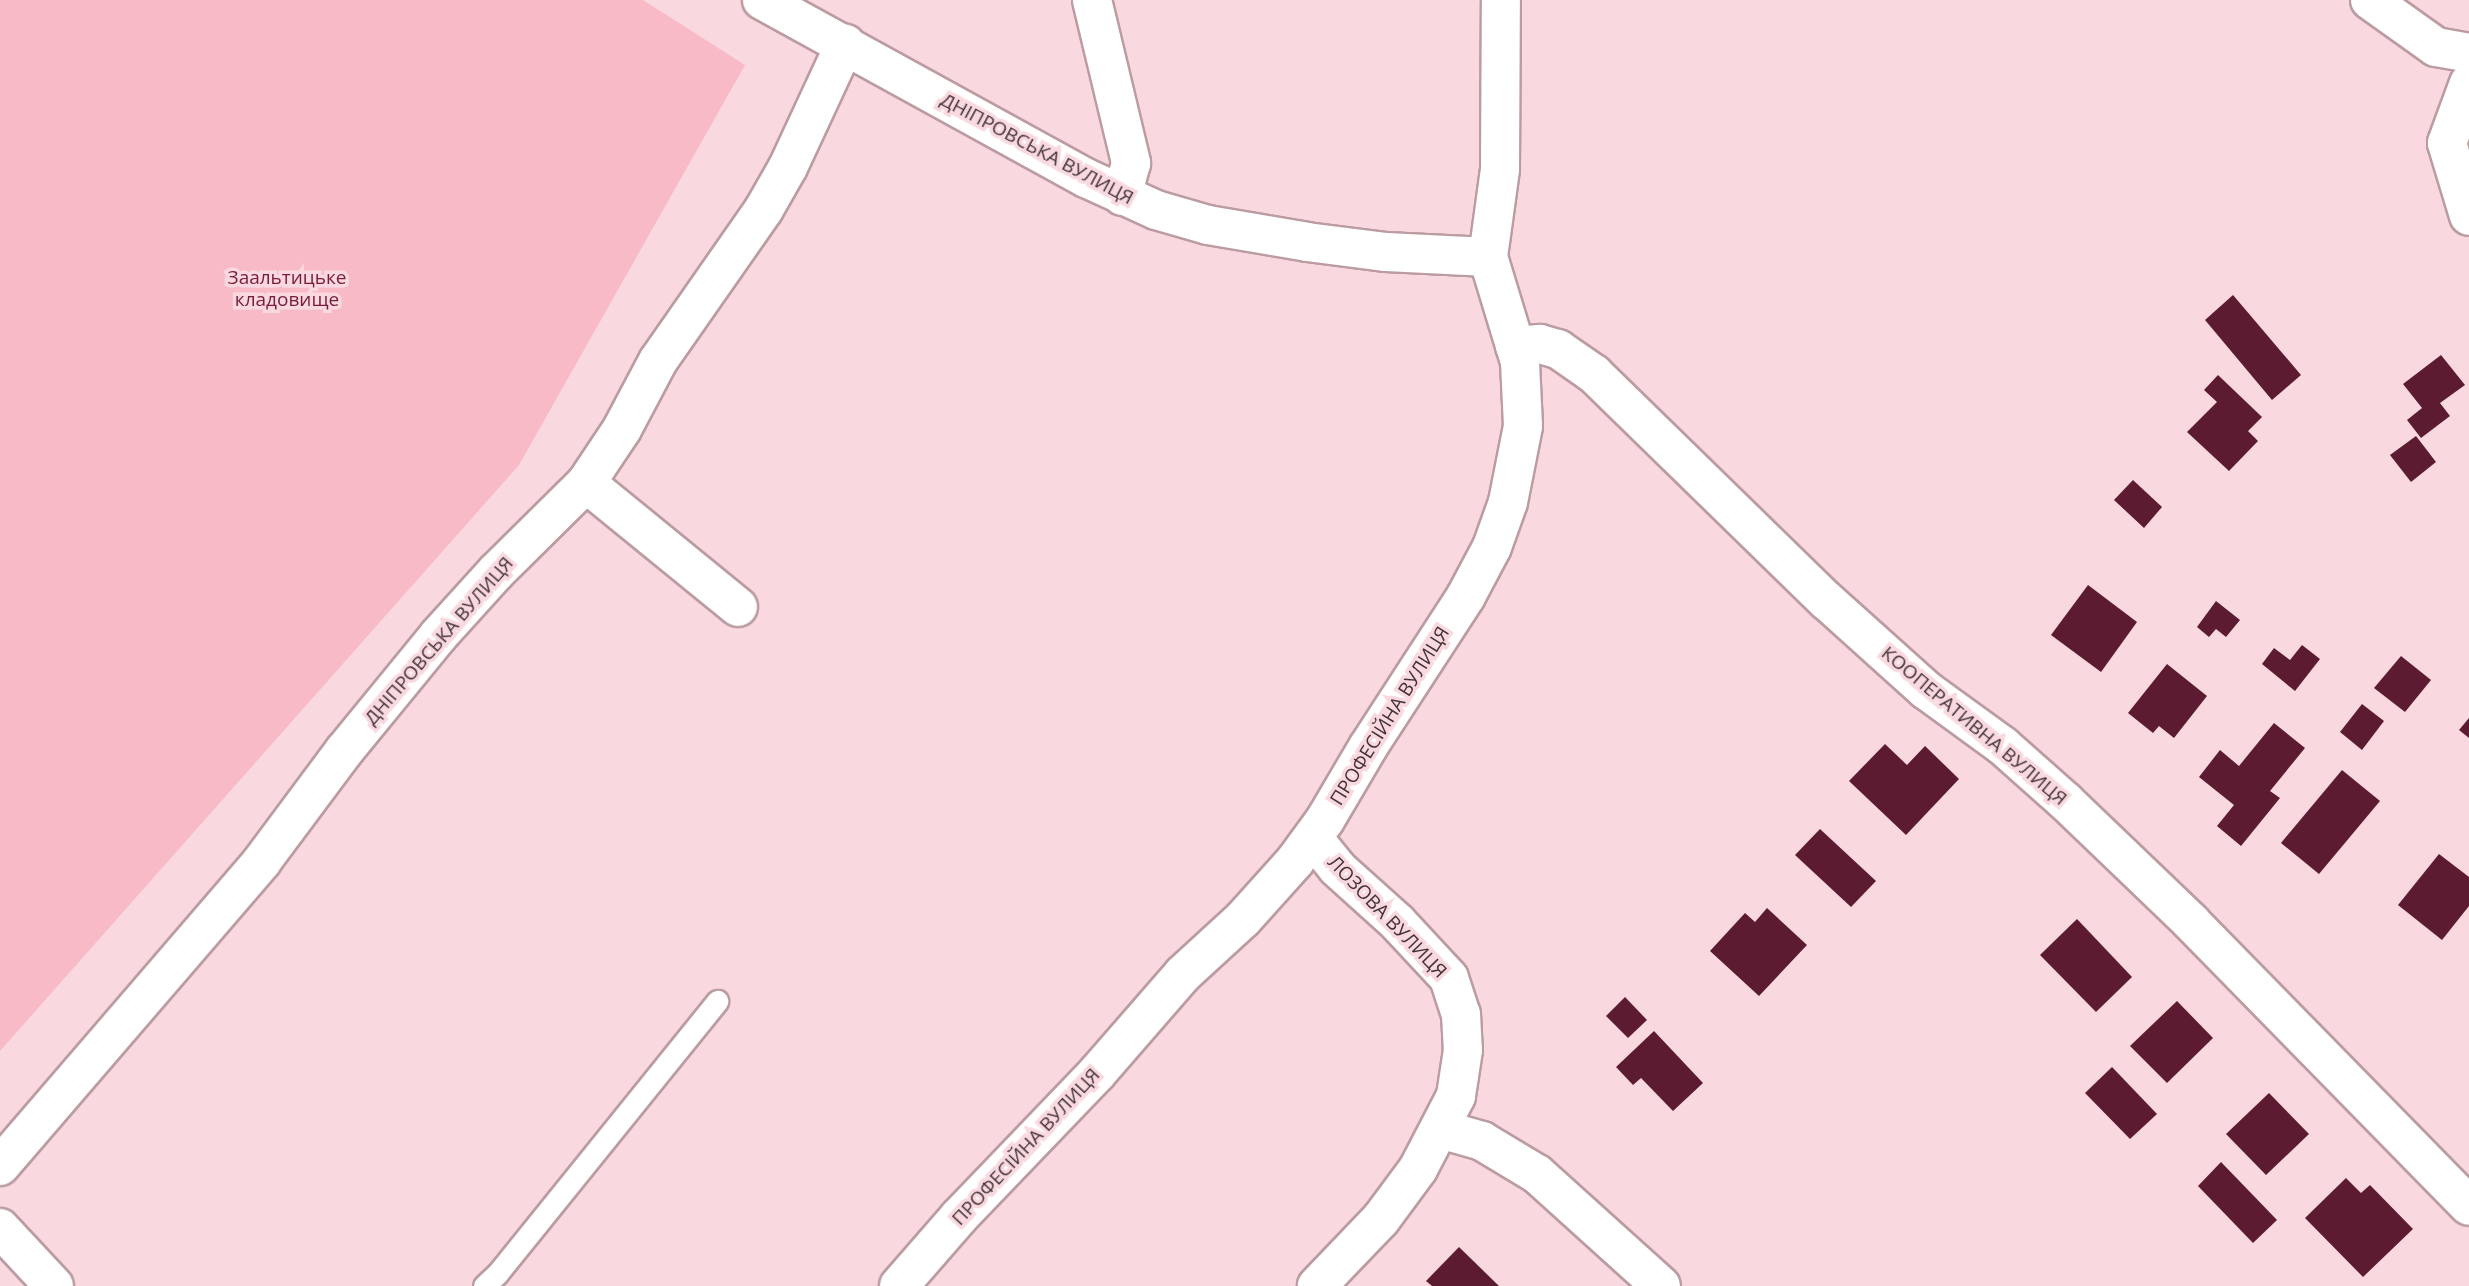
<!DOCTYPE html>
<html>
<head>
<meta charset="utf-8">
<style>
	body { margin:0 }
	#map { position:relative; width:2469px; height:1286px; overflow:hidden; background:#fad8df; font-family:"Open Sans",sans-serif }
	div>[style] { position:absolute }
	.green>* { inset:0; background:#f9bac8 }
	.building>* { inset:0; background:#5c1b30 }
	.roads { filter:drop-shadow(2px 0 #bb9ca2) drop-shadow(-2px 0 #bb9ca2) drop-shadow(0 2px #bb9ca2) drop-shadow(0 -2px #bb9ca2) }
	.service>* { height:21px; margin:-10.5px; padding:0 10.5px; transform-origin:10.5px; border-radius:10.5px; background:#fff }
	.minor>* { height:38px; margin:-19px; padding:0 19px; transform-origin:19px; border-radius:19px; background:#fff }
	span { translate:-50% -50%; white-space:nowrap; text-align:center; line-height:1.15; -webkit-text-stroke:7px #fad8df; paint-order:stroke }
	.street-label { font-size:19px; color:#413437 }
	.park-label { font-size:19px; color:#771c3c }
</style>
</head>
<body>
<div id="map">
	<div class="green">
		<div style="clip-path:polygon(0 0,643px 0,745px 65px,519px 465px,0 1051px)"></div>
	</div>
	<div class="building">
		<div style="clip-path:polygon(2233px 295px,2301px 375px,2272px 400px,2205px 320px)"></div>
		<div style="clip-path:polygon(2441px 355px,2465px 385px,2440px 403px,2450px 416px,2421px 438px,2407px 420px,2422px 408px,2403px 384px)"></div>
		<div style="clip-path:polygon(2218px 375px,2262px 417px,2248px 431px,2258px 441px,2229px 471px,2187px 432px,2217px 402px,2204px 390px)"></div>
		<div style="clip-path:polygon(2416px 436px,2436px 462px,2411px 482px,2390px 455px)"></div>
		<div style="clip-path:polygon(2133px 480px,2162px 507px,2144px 528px,2114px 500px)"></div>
		<div style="clip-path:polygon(2088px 585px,2137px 622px,2101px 672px,2051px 635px)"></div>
		<div style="clip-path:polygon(2216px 601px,2240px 620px,2226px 637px,2216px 629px,2209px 637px,2197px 627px)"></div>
		<div style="clip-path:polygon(2302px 645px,2320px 659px,2295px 691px,2262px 664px,2274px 648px,2290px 660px)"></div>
		<div style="clip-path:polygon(2401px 656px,2431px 680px,2405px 712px,2374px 688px)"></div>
		<div style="clip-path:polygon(2167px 664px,2207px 696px,2174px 738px,2159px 726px,2153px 733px,2128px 713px)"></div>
		<div style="clip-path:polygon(2362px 704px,2384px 721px,2362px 750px,2340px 732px)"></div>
		<div style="clip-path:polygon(2469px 718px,2469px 738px,2459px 730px)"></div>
		<div style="clip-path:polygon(2274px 723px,2305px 748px,2270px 791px,2280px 798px,2241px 846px,2217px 826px,2234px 805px,2199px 777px,2220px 750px,2239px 766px)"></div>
		<div style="clip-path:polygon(1885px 744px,1907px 765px,1925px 746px,1959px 779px,1906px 835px,1849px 781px)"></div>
		<div style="clip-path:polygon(2342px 770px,2380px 801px,2319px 874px,2281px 843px)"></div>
		<div style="clip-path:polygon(1820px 829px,1876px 881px,1851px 907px,1795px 855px)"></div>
		<div style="clip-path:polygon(2439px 854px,2469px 877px,2469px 906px,2442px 940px,2398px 905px)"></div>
		<div style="clip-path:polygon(1767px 908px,1807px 945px,1759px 996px,1710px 951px,1745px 913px,1755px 922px)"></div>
		<div style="clip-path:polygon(2077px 919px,2132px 977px,2096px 1012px,2040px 955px)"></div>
		<div style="clip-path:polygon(1625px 997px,1647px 1020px,1628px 1038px,1606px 1016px)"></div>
		<div style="clip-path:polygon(2177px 1001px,2213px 1038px,2167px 1083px,2130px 1046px)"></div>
		<div style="clip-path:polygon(1654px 1031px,1703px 1083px,1673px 1111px,1641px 1078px,1633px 1085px,1616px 1067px)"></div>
		<div style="clip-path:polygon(2112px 1067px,2157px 1114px,2130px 1139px,2085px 1093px)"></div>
		<div style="clip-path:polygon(2269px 1093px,2309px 1134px,2266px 1175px,2226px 1134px)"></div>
		<div style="clip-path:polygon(2221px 1162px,2277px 1220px,2253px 1243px,2198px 1186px)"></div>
		<div style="clip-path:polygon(2346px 1178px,2361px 1193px,2370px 1185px,2413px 1229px,2363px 1277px,2305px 1218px)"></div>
		<div style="clip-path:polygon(1459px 1247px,1499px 1286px,1432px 1286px,1426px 1281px)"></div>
	</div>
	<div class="roads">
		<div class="service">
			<div style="left:484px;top:1286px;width:18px;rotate:-43deg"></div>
			<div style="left:497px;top:1274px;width:351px;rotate:-51.1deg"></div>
		</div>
		<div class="minor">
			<div style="left:762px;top:0;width:370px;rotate:28.8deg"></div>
			<div style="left:1086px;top:178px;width:77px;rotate:24.6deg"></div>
			<div style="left:1156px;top:210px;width:54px;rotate:16.1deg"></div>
			<div style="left:1208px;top:225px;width:100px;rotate:9.7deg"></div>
			<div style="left:1307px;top:242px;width:80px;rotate:7.2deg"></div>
			<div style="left:1386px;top:252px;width:102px;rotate:2.8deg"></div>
			<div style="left:1092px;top:0;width:168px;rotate:76.5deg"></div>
			<div style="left:1131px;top:163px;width:34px;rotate:105deg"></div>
			<div style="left:2370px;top:0;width:81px;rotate:35.5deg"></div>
			<div style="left:2436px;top:47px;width:34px;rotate:10deg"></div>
			<div style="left:2469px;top:83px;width:64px;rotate:110.1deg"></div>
			<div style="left:2447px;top:143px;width:76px;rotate:73.2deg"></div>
			<div style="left:1515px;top:346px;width:25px;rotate:-5deg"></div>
			<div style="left:1540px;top:344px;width:19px;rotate:16deg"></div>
			<div style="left:1558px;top:349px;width:44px;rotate:34.8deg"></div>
			<div style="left:1594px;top:374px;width:325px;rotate:44.3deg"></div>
			<div style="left:1827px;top:601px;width:133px;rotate:42deg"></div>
			<div style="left:1926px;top:690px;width:95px;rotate:36deg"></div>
			<div style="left:2003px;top:746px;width:83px;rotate:41.6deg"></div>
			<div style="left:2065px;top:801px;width:175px;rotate:43.8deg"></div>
			<div style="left:2191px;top:922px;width:397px;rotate:45.6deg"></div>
			<div style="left:586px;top:483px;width:196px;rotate:39.2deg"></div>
			<div style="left:1313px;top:838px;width:38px;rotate:51deg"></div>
			<div style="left:1337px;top:868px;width:81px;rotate:42deg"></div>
			<div style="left:1397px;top:922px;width:76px;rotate:47.1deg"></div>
			<div style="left:1449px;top:978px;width:38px;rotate:72deg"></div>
			<div style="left:1461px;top:1014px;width:36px;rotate:87deg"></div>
			<div style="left:1463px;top:1050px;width:47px;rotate:98.7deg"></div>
			<div style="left:1456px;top:1096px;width:82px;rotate:117.5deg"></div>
			<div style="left:1418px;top:1169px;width:62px;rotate:126.5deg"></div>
			<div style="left:1381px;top:1219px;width:93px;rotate:133.7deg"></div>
			<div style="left:1440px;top:1129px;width:44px;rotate:15.9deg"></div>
			<div style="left:1482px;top:1141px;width:64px;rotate:31deg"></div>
			<div style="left:1537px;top:1174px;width:167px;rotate:42.1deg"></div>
			<div style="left:0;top:1166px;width:402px;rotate:-49.3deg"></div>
			<div style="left:262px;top:861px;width:137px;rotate:-53.3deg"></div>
			<div style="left:344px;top:751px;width:149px;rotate:-50.7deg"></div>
			<div style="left:438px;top:636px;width:86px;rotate:-47.8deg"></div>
			<div style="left:496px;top:572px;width:127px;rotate:-44.7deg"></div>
			<div style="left:586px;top:483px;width:65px;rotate:-56.3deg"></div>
			<div style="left:622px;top:429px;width:77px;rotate:-62.1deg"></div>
			<div style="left:658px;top:361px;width:185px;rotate:-55.1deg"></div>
			<div style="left:764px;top:209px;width:48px;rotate:-60.3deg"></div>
			<div style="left:788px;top:167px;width:136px;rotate:-65.1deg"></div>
			<div style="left:0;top:1228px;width:79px;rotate:47deg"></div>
			<div style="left:899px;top:1286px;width:91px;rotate:-49deg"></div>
			<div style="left:959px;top:1217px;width:199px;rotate:-46.2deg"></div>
			<div style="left:1097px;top:1073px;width:131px;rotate:-49deg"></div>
			<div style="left:1183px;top:974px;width:81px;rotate:-42.5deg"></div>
			<div style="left:1243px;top:919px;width:78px;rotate:-48.1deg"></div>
			<div style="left:1295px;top:861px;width:51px;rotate:-53.8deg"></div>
			<div style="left:1325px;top:820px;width:85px;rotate:-59.5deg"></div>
			<div style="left:1368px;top:747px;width:180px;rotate:-57deg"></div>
			<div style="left:1466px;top:596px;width:55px;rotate:-62deg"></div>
			<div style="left:1492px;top:547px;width:48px;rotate:-70.4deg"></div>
			<div style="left:1508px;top:502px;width:77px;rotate:-78.8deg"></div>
			<div style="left:1523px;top:426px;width:64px;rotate:-92.7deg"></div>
			<div style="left:1520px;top:362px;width:110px;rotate:-106.9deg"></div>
			<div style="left:1488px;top:257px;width:89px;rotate:-82.2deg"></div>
			<div style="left:1500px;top:169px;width:169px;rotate:-89.7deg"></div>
		</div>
	</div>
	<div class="street-label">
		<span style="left:1037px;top:149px;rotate:28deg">ДНІПРОВСЬКА ВУЛИЦЯ</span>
		<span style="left:439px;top:641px;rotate:-49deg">ДНІПРОВСЬКА ВУЛИЦЯ</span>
		<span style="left:1390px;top:716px;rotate:-58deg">ПРОФЕСІЙНА ВУЛИЦЯ</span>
		<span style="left:1974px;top:726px;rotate:40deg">КООПЕРАТИВНА ВУЛИЦЯ</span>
		<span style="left:1387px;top:917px;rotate:46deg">ЛОЗОВА ВУЛИЦЯ</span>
		<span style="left:1026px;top:1147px;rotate:-47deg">ПРОФЕСІЙНА ВУЛИЦЯ</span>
	</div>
	<div class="park-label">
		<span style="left:287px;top:289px">Заальтицьке<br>кладовище</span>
	</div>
</div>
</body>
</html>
